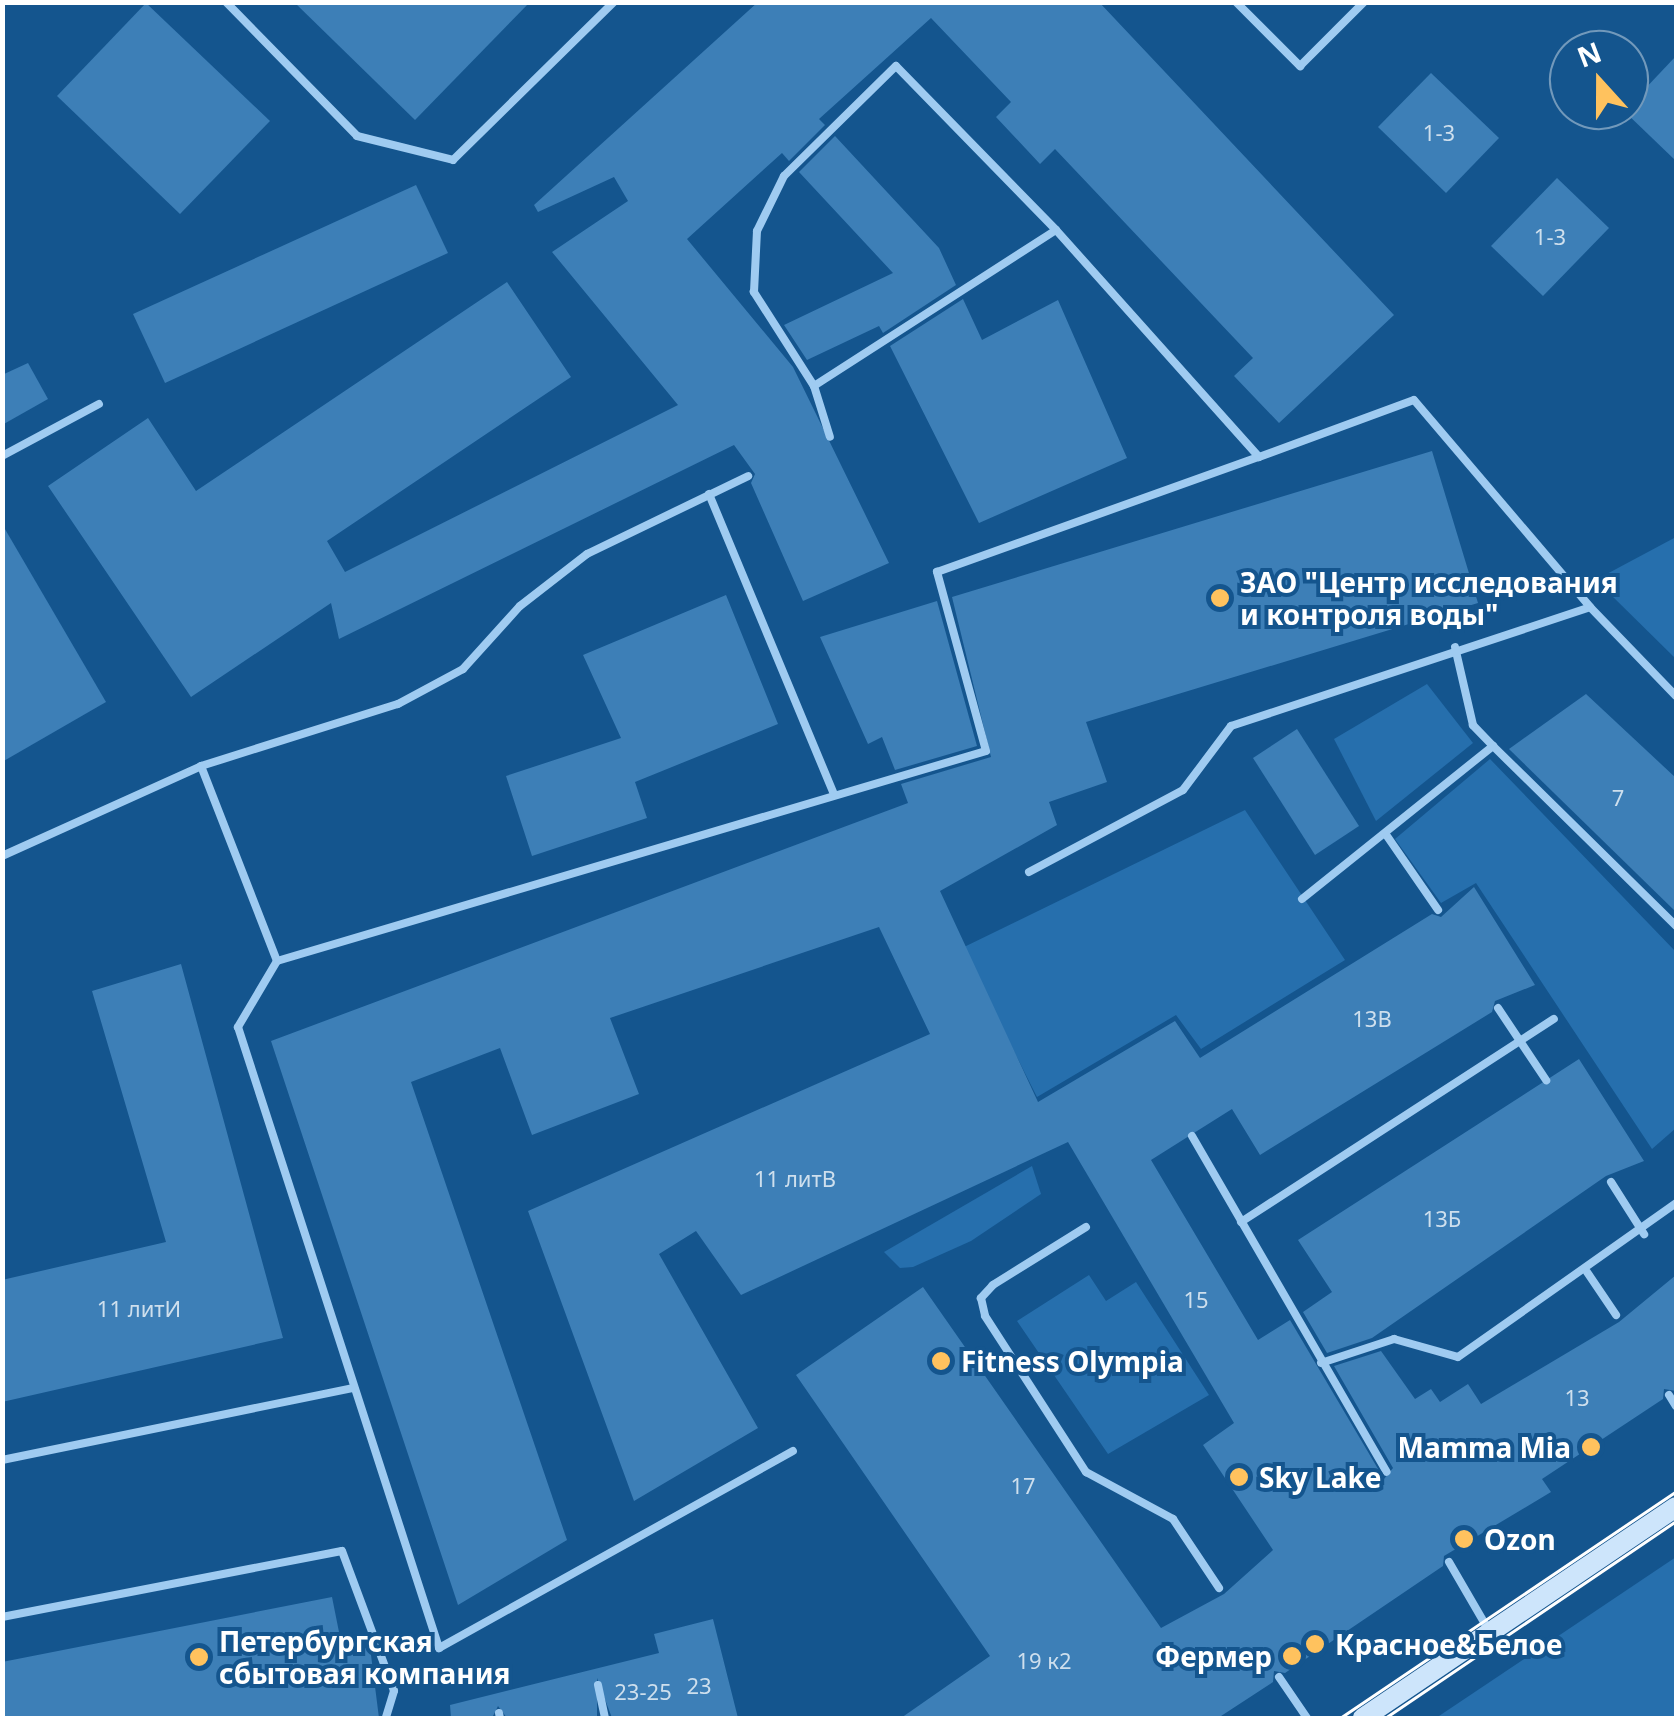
<!DOCTYPE html>
<html>
<head>
<meta charset="utf-8">
<style>
	body { margin:0 }
	#map { position:relative; width:1679px; height:1721px; overflow:hidden; background:#14558e; font-family:"Noto Sans",sans-serif }
	div>[style] { position:absolute }
	.green>* { inset:0; background:#266fad }
	.building>* { inset:0; background:#3d7fb7 }
	.service>* { height:8px; margin:-4px; padding:0 4px; transform-origin:4px; border-radius:4px; background:#9fcbf1 }
	.secondary>* { height:20px; margin:-10px; padding:0 10px; transform-origin:10px; border-radius:10px; background:#cde5fb }
	.tram>* { height:2.5px; margin:-1.25px; padding:0 1.25px; transform-origin:1.25px; border-radius:1.25px; background:#fff }
	.dots>* { width:28px; height:28px; translate:-50% -50%; box-sizing:border-box; border:5px solid #14558e; border-radius:50% }
	span { translate:-50% -50%; white-space:nowrap; text-align:center; line-height:1.15; -webkit-text-stroke:8px #14558e; paint-order:stroke }
	.number-label { font-size:22px; color:#cedfed }
	.number-label span { -webkit-text-stroke-width:0 }
	.poi-label { font-size:28px; color:#fff; font-weight:700 }
	.left { translate:0 -50%; text-align:left }
	.right { translate:-100% -50%; text-align:right }
	.frame { position:absolute; inset:0; border:5px solid #fff; pointer-events:none }
	.north { position:absolute; left:1549px; top:30px; width:100px; height:100px; box-sizing:border-box; background:#14558e; border:2px solid #7299bb; border-radius:50%; rotate:339deg; font-size:28px; font-weight:700; line-height:40px; text-align:center; color:#fff }
	.north::after { content:''; display:block; margin:auto; width:35px; height:45px; background:#ffc25e; clip-path:polygon(50% 0,100% 100%,50% 72%,0 100%) }
</style>
</head>
<body>
<div id="map">
	<div class="green">
		<div style="clip-path:polygon(1676px 537px,1676px 659px,1607px 591px,1603px 576px)"></div>
		<div style="clip-path:polygon(1427px 684px,1473px 743px,1376px 821px,1334px 739px)"></div>
		<div style="clip-path:polygon(1490px 759px,1676px 952px,1676px 1128px,1652px 1149px,1476px 883px,1441px 903px,1395px 839px)"></div>
		<div style="clip-path:polygon(1245px 810px,1345px 960px,1201px 1049px,1176px 1015px,1037px 1097px,962px 948px)"></div>
		<div style="clip-path:polygon(1032px 1166px,1041px 1194px,971px 1241px,913px 1267px,900px 1268px,884px 1252px)"></div>
		<div style="clip-path:polygon(1089px 1275px,1106px 1301px,1136px 1282px,1209px 1395px,1108px 1454px,1017px 1321px)"></div>
		<div style="clip-path:polygon(1676px 1557px,1676px 1718px,1436px 1718px)"></div>
	</div>
	<div class="building">
		<div style="clip-path:polygon(294px 2px,530px 2px,415px 120px)"></div>
		<div style="clip-path:polygon(758px 2px,1099px 2px,1394px 315px,1279px 423px,1234px 376px,1253px 358px,1055px 149px,1040px 164px,996px 117px,1011px 102px,931px 18px,819px 119px,825px 125px,789px 161px,782px 153px,687px 239px,793px 367px,889px 563px,803px 601px,751px 483px,755px 474px,734px 445px,339px 639px,331px 603px,191px 697px,48px 486px,148px 418px,196px 491px,507px 282px,571px 377px,327px 541px,345px 572px,678px 405px,552px 252px,628px 201px,614px 177px,538px 212px,534px 205px)"></div>
		<div style="clip-path:polygon(146px 3px,270px 121px,180px 214px,57px 96px)"></div>
		<div style="clip-path:polygon(1676px 56px,1676px 161px,1624px 111px)"></div>
		<div style="clip-path:polygon(1431px 73px,1499px 138px,1446px 193px,1378px 127px)"></div>
		<div style="clip-path:polygon(835px 136px,939px 248px,956px 285px,883px 333px,879px 326px,807px 360px,784px 325px,893px 273px,799px 172px)"></div>
		<div style="clip-path:polygon(1557px 178px,1609px 228px,1543px 296px,1491px 246px)"></div>
		<div style="clip-path:polygon(416px 185px,448px 253px,165px 383px,133px 314px)"></div>
		<div style="clip-path:polygon(963px 299px,982px 340px,1058px 300px,1127px 458px,979px 523px,890px 346px)"></div>
		<div style="clip-path:polygon(28px 363px,48px 399px,2px 425px,2px 375px)"></div>
		<div style="clip-path:polygon(1432px 451px,1478px 603px,1086px 722px,1107px 782px,1049px 802px,1057px 825px,940px 891px,1038px 1102px,1175px 1021px,1200px 1058px,1432px 914px,1441px 917px,1474px 887px,1535px 985px,1495px 1001px,1492px 1012px,1260px 1155px,1232px 1109px,1151px 1160px,1258px 1340px,1290px 1320px,1384px 1479px,1393px 1468px,1334px 1366px,1381px 1351px,1415px 1399px,1431px 1389px,1440px 1402px,1468px 1384px,1481px 1404px,1619px 1322px,1676px 1275px,1676px 1391px,1664px 1389px,1663px 1399px,1542px 1479px,1551px 1492px,1444px 1556px,1443px 1566px,1285px 1673px,1274px 1671px,1273px 1682px,1218px 1718px,901px 1718px,990px 1656px,796px 1375px,923px 1287px,1161px 1628px,1224px 1594px,1273px 1550px,1203px 1445px,1234px 1423px,1068px 1142px,741px 1295px,696px 1231px,659px 1254px,758px 1428px,634px 1501px,528px 1211px,930px 1034px,879px 927px,610px 1018px,639px 1094px,532px 1135px,500px 1048px,411px 1082px,567px 1540px,458px 1605px,271px 1041px,908px 803px,901px 784px,991px 757px,952px 597px)"></div>
		<div style="clip-path:polygon(2px 524px,106px 702px,2px 762px)"></div>
		<div style="clip-path:polygon(726px 595px,778px 724px,635px 782px,647px 818px,532px 856px,506px 776px,621px 738px,583px 655px)"></div>
		<div style="clip-path:polygon(937px 601px,977px 746px,895px 770px,882px 737px,868px 744px,820px 637px)"></div>
		<div style="clip-path:polygon(1586px 694px,1676px 778px,1676px 912px,1509px 749px)"></div>
		<div style="clip-path:polygon(1297px 729px,1359px 826px,1315px 855px,1253px 758px)"></div>
		<div style="clip-path:polygon(181px 964px,283px 1338px,2px 1402px,2px 1280px,166px 1242px,92px 991px)"></div>
		<div style="clip-path:polygon(1579px 1059px,1644px 1161px,1606px 1176px,1372px 1338px,1327px 1353px,1303px 1312px,1332px 1292px,1298px 1240px)"></div>
		<div style="clip-path:polygon(332px 1597px,343px 1652px,370px 1647px,379px 1718px,2px 1718px,2px 1662px)"></div>
		<div style="clip-path:polygon(713px 1619px,738px 1718px,612px 1718px,597px 1678px,597px 1718px,507px 1718px,498px 1706px,492px 1718px,451px 1718px,450px 1705px,659px 1653px,654px 1634px)"></div>
	</div>
	<div class="service">
		<div style="left:226px;top:2px;width:187px;rotate:45.6deg"></div>
		<div style="left:357px;top:136px;width:99px;rotate:14deg"></div>
		<div style="left:453px;top:160px;width:226px;rotate:-44.5deg"></div>
		<div style="left:1236px;top:2px;width:91px;rotate:45deg"></div>
		<div style="left:1300px;top:66px;width:91px;rotate:-45deg"></div>
		<div style="left:814px;top:386px;width:112px;rotate:-122.6deg"></div>
		<div style="left:754px;top:292px;width:61px;rotate:-87.2deg"></div>
		<div style="left:757px;top:231px;width:61px;rotate:-63.9deg"></div>
		<div style="left:784px;top:176px;width:157px;rotate:-44.5deg"></div>
		<div style="left:896px;top:66px;width:229px;rotate:45.7deg"></div>
		<div style="left:1056px;top:230px;width:288px;rotate:147.2deg"></div>
		<div style="left:814px;top:386px;width:53px;rotate:72.6deg"></div>
		<div style="left:2px;top:456px;width:110px;rotate:-28.2deg"></div>
		<div style="left:1259px;top:457px;width:165px;rotate:-20.2deg"></div>
		<div style="left:1414px;top:400px;width:272px;rotate:49.6deg"></div>
		<div style="left:709px;top:494px;width:325px;rotate:67.4deg"></div>
		<div style="left:1493px;top:746px;width:257px;rotate:44.5deg"></div>
		<div style="left:201px;top:766px;width:209px;rotate:68.7deg"></div>
		<div style="left:277px;top:961px;width:739px;rotate:-16.5deg"></div>
		<div style="left:986px;top:751px;width:186px;rotate:-105.3deg"></div>
		<div style="left:937px;top:572px;width:342px;rotate:-19.7deg"></div>
		<div style="left:1259px;top:457px;width:305px;rotate:-131.8deg"></div>
		<div style="left:1387px;top:836px;width:90px;rotate:55.4deg"></div>
		<div style="left:2px;top:856px;width:218px;rotate:-24.3deg"></div>
		<div style="left:201px;top:766px;width:207px;rotate:-17.5deg"></div>
		<div style="left:398px;top:704px;width:74px;rotate:-28.3deg"></div>
		<div style="left:463px;top:669px;width:85px;rotate:-47.9deg"></div>
		<div style="left:520px;top:606px;width:85px;rotate:-37.8deg"></div>
		<div style="left:587px;top:554px;width:179px;rotate:-25.8deg"></div>
		<div style="left:1029px;top:872px;width:174px;rotate:-28deg"></div>
		<div style="left:1183px;top:790px;width:80px;rotate:-53.1deg"></div>
		<div style="left:1231px;top:726px;width:378px;rotate:-18.3deg"></div>
		<div style="left:1590px;top:607px;width:124px;rotate:46deg"></div>
		<div style="left:1302px;top:899px;width:245px;rotate:-38.7deg"></div>
		<div style="left:1493px;top:746px;width:29px;rotate:-134deg"></div>
		<div style="left:1473px;top:725px;width:80px;rotate:-103deg"></div>
		<div style="left:277px;top:961px;width:77px;rotate:120.6deg"></div>
		<div style="left:238px;top:1027px;width:653px;rotate:72.06deg"></div>
		<div style="left:439px;top:1648px;width:405px;rotate:-29.1deg"></div>
		<div style="left:1498px;top:1008px;width:87px;rotate:56.3deg"></div>
		<div style="left:1192px;top:1136px;width:388px;rotate:59.9deg"></div>
		<div style="left:1611px;top:1182px;width:62px;rotate:57.6deg"></div>
		<div style="left:1241px;top:1222px;width:373px;rotate:-33deg"></div>
		<div style="left:1086px;top:1227px;width:110px;rotate:148.1deg"></div>
		<div style="left:993px;top:1285px;width:18px;rotate:133deg"></div>
		<div style="left:981px;top:1298px;width:18px;rotate:77deg"></div>
		<div style="left:985px;top:1316px;width:186px;rotate:57.1deg"></div>
		<div style="left:1086px;top:1472px;width:99px;rotate:28.4deg"></div>
		<div style="left:1173px;top:1519px;width:83px;rotate:56.3deg"></div>
		<div style="left:1587px;top:1272px;width:52px;rotate:56deg"></div>
		<div style="left:1321px;top:1363px;width:77px;rotate:-18.2deg"></div>
		<div style="left:1394px;top:1339px;width:66px;rotate:15.7deg"></div>
		<div style="left:1458px;top:1357px;width:267px;rotate:-35.2deg"></div>
		<div style="left:1669px;top:1395px;width:13px;rotate:58deg"></div>
		<div style="left:2px;top:1460px;width:359px;rotate:-11.6deg"></div>
		<div style="left:1449px;top:1562px;width:78px;rotate:59.8deg"></div>
		<div style="left:2px;top:1617px;width:346px;rotate:-11deg"></div>
		<div style="left:342px;top:1551px;width:149px;rotate:69.6deg"></div>
		<div style="left:394px;top:1691px;width:28px;rotate:107deg"></div>
		<div style="left:1279px;top:1677px;width:50px;rotate:55.7deg"></div>
		<div style="left:598px;top:1685px;width:34px;rotate:78deg"></div>
		<div style="left:499px;top:1713px;width:5px;rotate:79deg"></div>
	</div>
	<div class="secondary">
		<div style="left:1363px;top:1718px;width:377px;rotate:-34deg"></div>
	</div>
	<div class="tram">
		<div style="left:1340px;top:1718px;width:405px;rotate:-34deg"></div>
		<div style="left:1385px;top:1718px;width:351px;rotate:-34.1deg"></div>
	</div>
	<div class="dots">
		<div style="left:1220px;top:598px;background:#ffc25e"></div>
		<div style="left:941px;top:1361px;background:#ffc25e"></div>
		<div style="left:1591px;top:1447px;background:#ffc25e"></div>
		<div style="left:1239px;top:1477px;background:#ffc25e"></div>
		<div style="left:1464px;top:1539px;background:#ffc25e"></div>
		<div style="left:1315px;top:1644px;background:#ffc25e"></div>
		<div style="left:1292px;top:1656px;background:#ffc25e"></div>
		<div style="left:199px;top:1657px;background:#ffc25e"></div>
	</div>
	<div class="number-label">
		<span style="left:1439px;top:133px">1-3</span>
		<span style="left:1550px;top:237px">1-3</span>
		<span style="left:1618px;top:798px">7</span>
		<span style="left:1372px;top:1019px">13В</span>
		<span style="left:795px;top:1179px">11 литВ</span>
		<span style="left:1442px;top:1219px">13Б</span>
		<span style="left:1196px;top:1300px">15</span>
		<span style="left:139px;top:1309px">11 литИ</span>
		<span style="left:1577px;top:1398px">13</span>
		<span style="left:1023px;top:1486px">17</span>
		<span style="left:1044px;top:1661px">19 к2</span>
		<span style="left:699px;top:1686px">23</span>
		<span style="left:643px;top:1692px">23-25</span>
	</div>
	<div class="poi-label">
		<span class="left" style="left:1240px;top:598px">ЗАО "Центр исследования<br>и контроля воды"</span>
		<span class="left" style="left:961px;top:1361px">Fitness Olympia</span>
		<span class="right" style="left:1571px;top:1447px">Mamma Mia</span>
		<span class="left" style="left:1259px;top:1477px">Sky Lake</span>
		<span class="left" style="left:1484px;top:1539px">Ozon</span>
		<span class="left" style="left:219px;top:1657px">Петербургская<br>сбытовая компания</span>
		<span class="left" style="left:1335px;top:1644px">Красное&amp;Белое</span>
		<span class="right" style="left:1272px;top:1656px">Фермер</span>
	</div>
	<div class="frame"></div>
	<div class="north">N</div>
</div>
</body>
</html>
